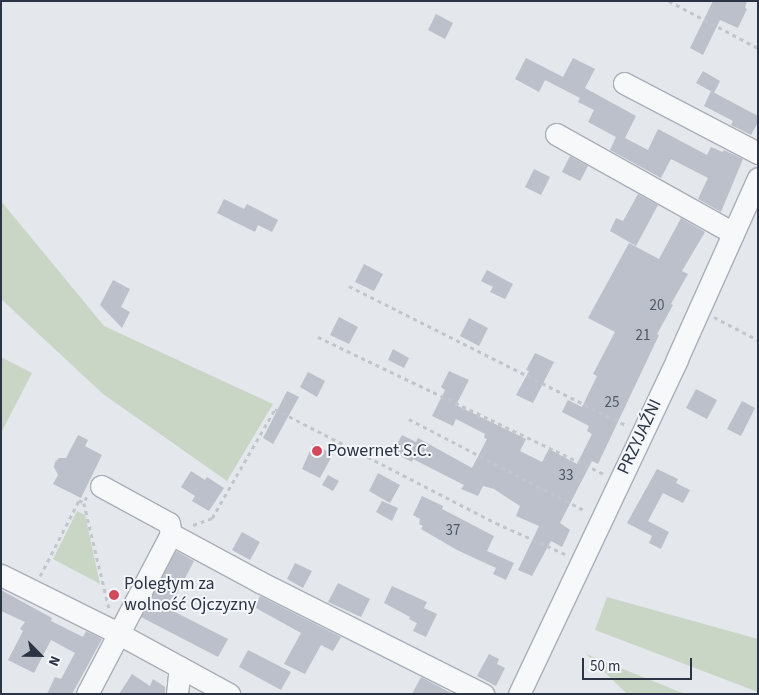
<!DOCTYPE html>
<html>
<head>
<meta charset="utf-8">
<style>
	body { margin:0 }
	#map { position:relative; width:759px; height:695px; overflow:hidden; background:#e4e7ec; font-family:"Source Sans 3",sans-serif }
	div>[style] { position:absolute }
	.green>* { inset:0; background:#c9d6c5 }
	.building>* { inset:0; background:#bbc0ca }
	.path>* { height:2.5px; margin-top:-1.25px; transform-origin:0; background:repeating-linear-gradient(90deg,#c2c5cb 0 4px,transparent 0 8px) }
	.roads { filter:drop-shadow(1px 0 #a9aeb7) drop-shadow(-1px 0 #a9aeb7) drop-shadow(0 1px #a9aeb7) drop-shadow(0 -1px #a9aeb7) }
	.minor>* { height:21px; margin:-10.5px; padding:0 10.5px; transform-origin:10.5px; border-radius:10.5px; background:#f7f8fa }
	.dots>* { width:14px; height:14px; translate:-50% -50%; box-sizing:border-box; border:2px solid #f4f6f9; border-radius:50% }
	span { translate:-50% -50%; white-space:nowrap; text-align:center; line-height:1.15; -webkit-text-stroke:4px #f4f6f9; paint-order:stroke }
	.number-label { font-size:15px; color:#4f5766 }
	.number-label span { -webkit-text-stroke-width:0 }
	.street-label { font-size:18px; color:#2b3445 }
	.poi-label { font-size:18px; color:#2b3445 }
	.left { translate:0 -50%; text-align:left }
	.frame { position:absolute; inset:0; border:2px solid #2b3445; pointer-events:none }
	.north { position:absolute; left:15px; top:630px; width:50px; height:50px; -webkit-text-stroke:4px #f4f6f9; paint-order:stroke; rotate:113deg; font-size:14px; font-weight:700; line-height:20px; text-align:center; color:#2b3445 }
	.north::after { content:''; display:block; margin:auto; width:18px; height:22px; background:#2b3445; clip-path:polygon(50% 0,100% 100%,50% 72%,0 100%) }
	.scale { position:absolute; left:582px; top:658px; width:110px; height:22px; box-sizing:border-box; border:2px solid #2b3445; border-top:0; padding-left:6px; font-size:15px; line-height:18px; white-space:nowrap; color:#2b3445; -webkit-text-stroke:4px #f4f6f9; paint-order:stroke }
</style>
</head>
<body>
<div id="map">
	<div class="green">
		<div style="clip-path:polygon(1px 201px,104px 326px,273px 404px,227px 481px,103px 394px,1px 299px)"></div>
		<div style="clip-path:polygon(1px 357px,32px 373px,1px 433px)"></div>
		<div style="clip-path:polygon(77px 511px,85px 515px,100px 584px,53px 559px)"></div>
		<div style="clip-path:polygon(607px 597px,758px 639px,758px 692px,595px 630px)"></div>
		<div style="clip-path:polygon(586px 654px,685px 694px,627px 694px)"></div>
	</div>
	<div class="building">
		<div style="clip-path:polygon(713px 1px,747px 1px,745px 8px,747px 9px,738px 28px,720px 20px,703px 55px,690px 48px)"></div>
		<div style="clip-path:polygon(436px 14px,453px 23px,445px 39px,428px 30px)"></div>
		<div style="clip-path:polygon(526px 58px,563px 77px,573px 58px,595px 69px,585px 88px,636px 116px,625px 138px,648px 150px,658px 129px,707px 155px,711px 147px,723px 152px,724px 150px,743px 159px,721px 212px,698px 199px,708px 178px,671px 159px,661px 178px,610px 150px,616px 137px,588px 122px,594px 110px,578px 102px,580px 98px,545px 80px,539px 92px,515px 79px)"></div>
		<div style="clip-path:polygon(703px 71px,720px 81px,714px 93px,696px 83px)"></div>
		<div style="clip-path:polygon(711px 91px,758px 116px,758px 122px,751px 135px,731px 125px,733px 121px,704px 106px)"></div>
		<div style="clip-path:polygon(570px 156px,588px 166px,580px 181px,562px 172px)"></div>
		<div style="clip-path:polygon(534px 169px,550px 177px,541px 195px,525px 187px)"></div>
		<div style="clip-path:polygon(638px 194px,658px 205px,636px 246px,610px 231px,616px 218px,623px 221px)"></div>
		<div style="clip-path:polygon(224px 199px,244px 209px,247px 204px,278px 220px,272px 232px,258px 225px,255px 232px,217px 213px)"></div>
		<div style="clip-path:polygon(681px 218px,705px 232px,682px 271px,688px 274px,671px 304px,673px 305px,657px 334px,659px 335px,598px 464px,592px 461px,560px 523px,570px 530px,562px 547px,551px 541px,532px 576px,518px 570px,539px 526px,516px 516px,520px 506px,494px 489px,483px 486px,478px 496px,461px 489px,464px 485px,413px 459px,412px 462px,393px 452px,402px 435px,416px 442px,418px 438px,472px 468px,487px 439px,484px 438px,485px 434px,456px 419px,453px 426px,432px 416px,445px 390px,441px 387px,449px 371px,469px 380px,456px 405px,526px 439px,520px 451px,542px 462px,549px 449px,577px 464px,592px 434px,587px 431px,589px 426px,562px 412px,568px 400px,582px 407px,597px 376px,593px 374px,615px 332px,588px 318px,629px 243px,659px 259px)"></div>
		<div style="clip-path:polygon(364px 264px,383px 274px,374px 291px,355px 282px)"></div>
		<div style="clip-path:polygon(487px 270px,513px 284px,505px 299px,490px 292px,493px 287px,481px 281px)"></div>
		<div style="clip-path:polygon(113px 280px,130px 289px,121px 307px,130px 312px,122px 328px,100px 305px)"></div>
		<div style="clip-path:polygon(339px 317px,358px 327px,349px 344px,330px 335px)"></div>
		<div style="clip-path:polygon(469px 318px,488px 328px,479px 346px,460px 336px)"></div>
		<div style="clip-path:polygon(393px 349px,409px 358px,404px 368px,388px 360px)"></div>
		<div style="clip-path:polygon(535px 353px,554px 362px,533px 403px,516px 395px,529px 371px,526px 370px)"></div>
		<div style="clip-path:polygon(308px 372px,325px 381px,317px 397px,300px 387px)"></div>
		<div style="clip-path:polygon(696px 389px,717px 400px,707px 419px,686px 408px)"></div>
		<div style="clip-path:polygon(287px 391px,299px 397px,273px 444px,263px 438px)"></div>
		<div style="clip-path:polygon(742px 401px,755px 408px,741px 436px,727px 429px)"></div>
		<div style="clip-path:polygon(78px 435px,88px 440px,85px 446px,102px 455px,81px 498px,53px 484px,58px 475px,54px 467px,55px 462px,59px 458px,66px 458px)"></div>
		<div style="clip-path:polygon(313px 444px,333px 454px,320px 478px,302px 469px)"></div>
		<div style="clip-path:polygon(657px 469px,678px 479px,676px 483px,690px 490px,683px 503px,663px 493px,648px 521px,669px 532px,661px 549px,649px 543px,652px 536px,627px 523px)"></div>
		<div style="clip-path:polygon(191px 471px,205px 480px,207px 477px,224px 488px,209px 511px,192px 501px,195px 496px,181px 487px)"></div>
		<div style="clip-path:polygon(378px 473px,400px 485px,390px 503px,369px 491px)"></div>
		<div style="clip-path:polygon(328px 475px,339px 481px,333px 491px,322px 485px)"></div>
		<div style="clip-path:polygon(422px 496px,443px 506px,442px 509px,494px 536px,487px 551px,514px 563px,506px 580px,493px 574px,496px 568px,457px 550px,421px 529px,423px 526px,419px 524px,420px 519px,413px 515px)"></div>
		<div style="clip-path:polygon(382px 501px,398px 508px,392px 521px,376px 512px)"></div>
		<div style="clip-path:polygon(242px 532px,260px 542px,250px 560px,232px 550px)"></div>
		<div style="clip-path:polygon(176px 551px,194px 561px,169px 609px,228px 639px,218px 657px,141px 617px)"></div>
		<div style="clip-path:polygon(295px 563px,312px 571px,303px 588px,287px 579px)"></div>
		<div style="clip-path:polygon(338px 583px,370px 599px,361px 617px,328px 602px)"></div>
		<div style="clip-path:polygon(392px 586px,427px 602px,424px 608px,437px 614px,426px 637px,413px 631px,417px 623px,409px 619px,410px 617px,384px 603px)"></div>
		<div style="clip-path:polygon(1px 590px,52px 618px,51px 621px,83px 637px,86px 631px,102px 639px,72px 694px,47px 694px,55px 677px,61px 679px,75px 653px,51px 640px,34px 673px,8px 660px,23px 631px,20px 629px,25px 622px,1px 611px)"></div>
		<div style="clip-path:polygon(260px 596px,341px 637px,333px 651px,321px 645px,305px 674px,284px 664px,301px 633px,254px 607px)"></div>
		<div style="clip-path:polygon(248px 650px,291px 672px,281px 690px,239px 667px)"></div>
		<div style="clip-path:polygon(489px 654px,499px 659px,497px 664px,505px 668px,496px 686px,477px 676px)"></div>
		<div style="clip-path:polygon(132px 674px,150px 686px,153px 679px,165px 687px,165px 694px,119px 694px)"></div>
		<div style="clip-path:polygon(421px 677px,453px 694px,412px 694px)"></div>
	</div>
	<div class="path">
		<div style="left:669px;top:1px;width:101px;rotate:27.8deg"></div>
		<div style="left:349px;top:286px;width:311px;rotate:26.7deg"></div>
		<div style="left:714px;top:317px;width:50px;rotate:27.6deg"></div>
		<div style="left:318px;top:337px;width:317px;rotate:25.6deg"></div>
		<div style="left:409px;top:419px;width:199px;rotate:27.5deg"></div>
		<div style="left:87px;top:497px;width:7px;rotate:117deg"></div>
		<div style="left:84px;top:503px;width:108px;rotate:76.6deg"></div>
		<div style="left:193px;top:525px;width:20px;rotate:-20deg"></div>
		<div style="left:212px;top:518px;width:126px;rotate:-60deg"></div>
		<div style="left:275px;top:409px;width:249px;rotate:27.3deg"></div>
		<div style="left:496px;top:523px;width:76px;rotate:24.2deg"></div>
		<div style="left:40px;top:576px;width:85px;rotate:-62.8deg"></div>
		<div style="left:79px;top:500px;width:6px;rotate:31deg"></div>
	</div>
	<div class="roads">
		<div class="minor">
			<div style="left:624px;top:83px;width:151px;rotate:27.6deg"></div>
			<div style="left:556px;top:134px;width:203px;rotate:29.2deg"></div>
			<div style="left:101px;top:486px;width:77px;rotate:28.6deg"></div>
			<div style="left:169px;top:523px;width:11px;rotate:80deg"></div>
			<div style="left:171px;top:534px;width:101px;rotate:28.3deg"></div>
			<div style="left:260px;top:582px;width:250px;rotate:26.7deg"></div>
			<div style="left:1px;top:575px;width:122px;rotate:26.4deg"></div>
			<div style="left:110px;top:629px;width:136px;rotate:28.6deg"></div>
			<div style="left:87px;top:694px;width:181px;rotate:-62.3deg"></div>
			<div style="left:177px;top:694px;width:27px;rotate:-84deg"></div>
			<div style="left:519px;top:694px;width:370px;rotate:-64.7deg"></div>
			<div style="left:677px;top:359px;width:198px;rotate:-65.9deg"></div>
		</div>
	</div>
	<div class="dots">
		<div style="left:317px;top:451px;background:#d1495b"></div>
		<div style="left:114px;top:595px;background:#d1495b"></div>
	</div>
	<div class="number-label">
		<span style="left:657px;top:306px">20</span>
		<span style="left:643px;top:336px">21</span>
		<span style="left:612px;top:403px">25</span>
		<span style="left:566px;top:476px">33</span>
		<span style="left:453px;top:531px">37</span>
	</div>
	<div class="street-label">
		<span style="left:640px;top:437px;rotate:-65deg">PRZYJAŹNI</span>
	</div>
	<div class="poi-label">
		<span class="left" style="left:327px;top:451px">Powernet S.C.</span>
		<span class="left" style="left:124px;top:595px">Poległym za<br>wolność Ojczyzny</span>
	</div>
	<div class="frame"></div>
	<div class="north">N</div>
	<div class="scale">50 m</div>
</div>
</body>
</html>
